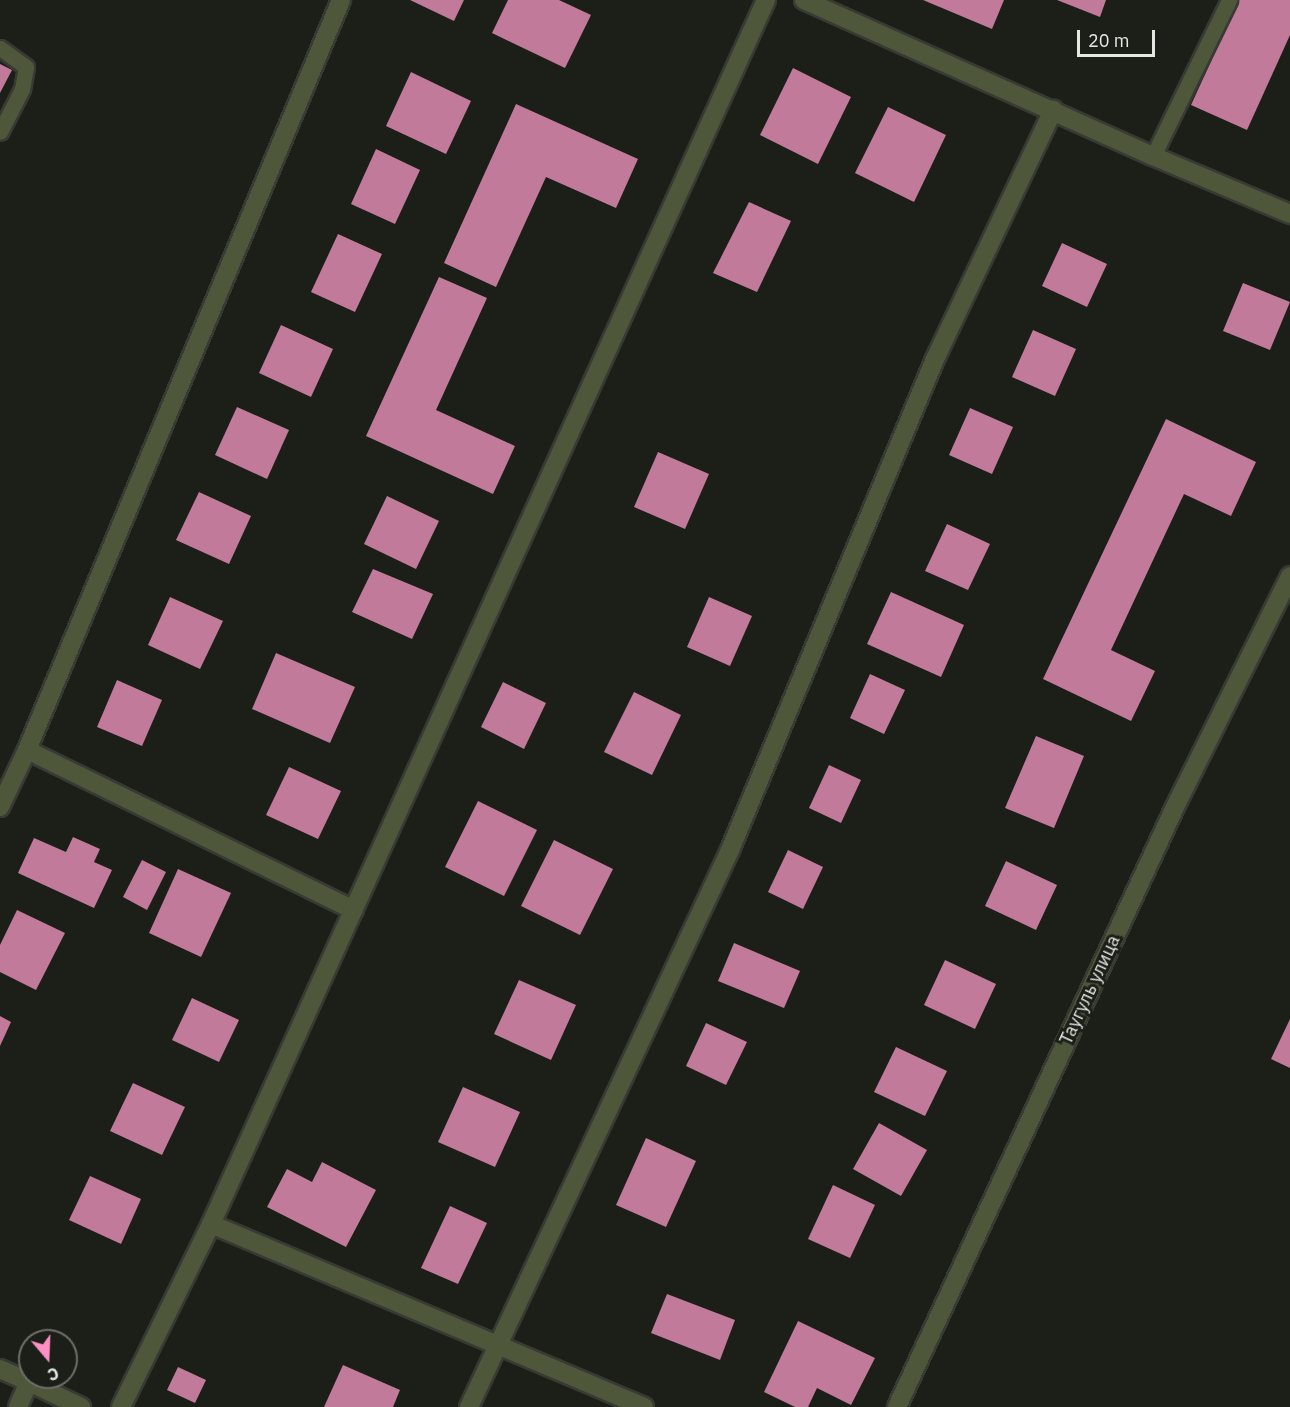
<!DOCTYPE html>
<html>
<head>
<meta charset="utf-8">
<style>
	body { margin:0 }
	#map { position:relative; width:1290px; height:1407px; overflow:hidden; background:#1c1e18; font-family:"IBM Plex Sans",sans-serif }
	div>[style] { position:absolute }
	.building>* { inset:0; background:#c27a9b }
	.roads { filter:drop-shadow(2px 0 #383a34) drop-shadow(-2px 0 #383a34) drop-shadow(0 2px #383a34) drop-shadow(0 -2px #383a34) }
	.lane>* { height:15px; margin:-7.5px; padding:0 7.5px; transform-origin:7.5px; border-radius:7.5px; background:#4f573b }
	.street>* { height:18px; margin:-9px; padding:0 9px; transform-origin:9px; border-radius:9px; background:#4f573b }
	span { translate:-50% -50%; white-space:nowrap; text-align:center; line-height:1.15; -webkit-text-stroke:6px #1c1e18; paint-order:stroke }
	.street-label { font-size:18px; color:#e6e7e3 }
	.north { position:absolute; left:18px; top:1329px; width:60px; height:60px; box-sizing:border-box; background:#1c1e18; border:2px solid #6d6e69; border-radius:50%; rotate:161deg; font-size:16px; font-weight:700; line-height:24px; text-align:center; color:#e6e7e3 }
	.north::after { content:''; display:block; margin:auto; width:21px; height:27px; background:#fc8fc3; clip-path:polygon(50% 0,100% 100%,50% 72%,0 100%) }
	.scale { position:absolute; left:1077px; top:30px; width:78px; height:27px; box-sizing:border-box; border:3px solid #e6e7e3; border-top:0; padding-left:8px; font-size:18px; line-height:21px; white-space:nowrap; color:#e6e7e3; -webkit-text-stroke:4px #1c1e18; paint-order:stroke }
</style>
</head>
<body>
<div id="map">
	<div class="building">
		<div style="clip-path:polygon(410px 0,464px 0,454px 21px)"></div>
		<div style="clip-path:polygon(508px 0,559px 0,591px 15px,565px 68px,492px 33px)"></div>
		<div style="clip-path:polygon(923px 0,1004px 0,992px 29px)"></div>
		<div style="clip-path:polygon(1057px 0,1106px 0,1100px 17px)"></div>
		<div style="clip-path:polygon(1239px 0,1290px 0,1290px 35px,1247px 130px,1191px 105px)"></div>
		<div style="clip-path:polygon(0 64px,12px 70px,0 93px)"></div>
		<div style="clip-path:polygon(793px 68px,851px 97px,818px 164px,760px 135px)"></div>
		<div style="clip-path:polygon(411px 72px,471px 101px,446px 154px,386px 126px)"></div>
		<div style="clip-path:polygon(516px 104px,638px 159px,616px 208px,546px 177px,496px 287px,444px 263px)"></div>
		<div style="clip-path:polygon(888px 107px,946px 135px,914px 202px,855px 173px)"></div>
		<div style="clip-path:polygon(376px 149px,420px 170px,395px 224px,351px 204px)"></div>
		<div style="clip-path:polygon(749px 202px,791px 221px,757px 292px,713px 273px)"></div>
		<div style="clip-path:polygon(338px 234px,382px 254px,355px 312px,311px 292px)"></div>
		<div style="clip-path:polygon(1062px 243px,1107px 264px,1087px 307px,1042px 286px)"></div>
		<div style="clip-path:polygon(439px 277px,487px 298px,436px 410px,515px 446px,493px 494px,366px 436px)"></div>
		<div style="clip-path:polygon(1243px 283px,1290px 302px,1270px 350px,1223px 331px)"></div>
		<div style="clip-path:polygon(281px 325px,333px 349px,311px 397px,259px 373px)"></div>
		<div style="clip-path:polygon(1033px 330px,1076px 349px,1055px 396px,1012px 377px)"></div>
		<div style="clip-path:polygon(237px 407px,289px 430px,267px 479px,215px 455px)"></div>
		<div style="clip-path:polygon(970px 408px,1013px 427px,992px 474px,949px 455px)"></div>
		<div style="clip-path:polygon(1166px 419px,1256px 462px,1231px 516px,1184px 494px,1111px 650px,1155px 671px,1131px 721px,1043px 679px)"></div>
		<div style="clip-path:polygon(658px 452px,709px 474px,685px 529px,634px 507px)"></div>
		<div style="clip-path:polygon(199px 492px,251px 516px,229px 564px,176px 540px)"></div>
		<div style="clip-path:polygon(387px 496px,439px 521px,416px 569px,364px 544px)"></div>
		<div style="clip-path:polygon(947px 524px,990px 544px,968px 590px,925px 571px)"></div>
		<div style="clip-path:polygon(373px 569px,433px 594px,412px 639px,352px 612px)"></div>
		<div style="clip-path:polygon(891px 592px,964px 625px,941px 677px,867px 644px)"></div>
		<div style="clip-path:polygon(170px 597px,223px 621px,200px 669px,148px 645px)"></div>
		<div style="clip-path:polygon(709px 597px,752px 616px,730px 666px,687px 647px)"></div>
		<div style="clip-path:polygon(276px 653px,355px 687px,330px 743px,252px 709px)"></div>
		<div style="clip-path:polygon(870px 674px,905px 690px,884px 734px,850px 718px)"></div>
		<div style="clip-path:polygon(117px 680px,162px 700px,142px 746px,97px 727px)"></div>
		<div style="clip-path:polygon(503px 682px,546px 703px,524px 749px,481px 727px)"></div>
		<div style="clip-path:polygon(634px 692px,681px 715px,652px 775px,604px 752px)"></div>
		<div style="clip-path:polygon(1036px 736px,1084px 756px,1054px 828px,1005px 808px)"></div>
		<div style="clip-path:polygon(829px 765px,861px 780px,841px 823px,809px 808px)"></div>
		<div style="clip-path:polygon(289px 767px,341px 791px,318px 839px,266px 815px)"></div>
		<div style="clip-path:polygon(478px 801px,537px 830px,504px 896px,445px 867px)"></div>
		<div style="clip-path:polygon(73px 837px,100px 849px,94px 862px,112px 870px,94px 908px,18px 873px,34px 838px,66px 852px)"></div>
		<div style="clip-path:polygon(554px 840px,613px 869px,580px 935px,521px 906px)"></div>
		<div style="clip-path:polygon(788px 850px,823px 867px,803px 909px,768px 892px)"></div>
		<div style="clip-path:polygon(142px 860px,166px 872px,147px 910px,123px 897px)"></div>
		<div style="clip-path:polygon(1006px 861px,1057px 885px,1036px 930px,985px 906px)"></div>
		<div style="clip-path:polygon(178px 869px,231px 893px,201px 957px,149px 933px)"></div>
		<div style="clip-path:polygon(17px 910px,65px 933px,36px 990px,0 972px,0 945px)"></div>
		<div style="clip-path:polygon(734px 943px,800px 971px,784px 1008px,718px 981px)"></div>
		<div style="clip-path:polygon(945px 960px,996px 984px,975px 1029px,924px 1005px)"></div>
		<div style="clip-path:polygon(519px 980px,576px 1005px,551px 1060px,494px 1034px)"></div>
		<div style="clip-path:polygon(192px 998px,239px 1020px,219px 1062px,172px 1040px)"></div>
		<div style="clip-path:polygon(0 1016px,11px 1022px,0 1046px)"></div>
		<div style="clip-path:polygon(1290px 1019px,1290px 1068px,1271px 1059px)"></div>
		<div style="clip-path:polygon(706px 1023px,747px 1042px,726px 1085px,686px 1066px)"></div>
		<div style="clip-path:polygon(896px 1047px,947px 1071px,925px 1116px,874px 1092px)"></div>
		<div style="clip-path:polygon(133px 1083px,185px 1107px,162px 1155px,110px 1131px)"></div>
		<div style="clip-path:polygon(463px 1087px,520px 1112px,495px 1167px,438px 1142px)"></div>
		<div style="clip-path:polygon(879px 1123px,927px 1150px,901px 1196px,853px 1169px)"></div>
		<div style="clip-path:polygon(646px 1138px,696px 1161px,666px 1227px,616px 1205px)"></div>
		<div style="clip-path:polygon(322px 1162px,376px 1190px,346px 1247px,267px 1207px,287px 1169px,312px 1182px)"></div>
		<div style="clip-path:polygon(90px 1176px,141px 1199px,121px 1244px,69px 1220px)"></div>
		<div style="clip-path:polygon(833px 1185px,875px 1205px,850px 1258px,808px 1239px)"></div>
		<div style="clip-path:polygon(450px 1206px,487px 1223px,458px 1284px,421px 1268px)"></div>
		<div style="clip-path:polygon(667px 1294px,735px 1320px,720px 1360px,651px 1333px)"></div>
		<div style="clip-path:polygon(798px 1321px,875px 1358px,851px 1405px,817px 1388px,808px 1407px,795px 1407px,764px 1392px)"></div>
		<div style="clip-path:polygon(343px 1365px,400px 1390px,393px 1407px,324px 1407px)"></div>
		<div style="clip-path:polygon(178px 1367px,206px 1380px,195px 1403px,167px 1390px)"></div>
	</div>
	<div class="roads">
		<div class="lane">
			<div style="left:0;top:48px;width:32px;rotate:36deg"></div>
			<div style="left:26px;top:67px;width:22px;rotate:100deg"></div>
			<div style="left:22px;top:89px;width:48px;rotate:117.1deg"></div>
			<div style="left:1153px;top:156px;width:174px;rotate:-64deg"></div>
		</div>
		<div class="street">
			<div style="left:804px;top:0;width:382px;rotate:24.1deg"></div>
			<div style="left:1153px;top:156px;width:149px;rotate:22.9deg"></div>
			<div style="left:27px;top:750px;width:364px;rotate:26.1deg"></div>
			<div style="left:0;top:807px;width:63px;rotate:-64.7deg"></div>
			<div style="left:27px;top:750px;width:813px;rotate:-67.28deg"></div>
			<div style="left:211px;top:1224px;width:470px;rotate:22.9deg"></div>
			<div style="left:0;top:1369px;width:32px;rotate:24deg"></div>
			<div style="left:29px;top:1382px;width:27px;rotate:114deg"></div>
			<div style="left:29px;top:1382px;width:58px;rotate:25.7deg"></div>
			<div style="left:121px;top:1407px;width:204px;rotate:-63.8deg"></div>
			<div style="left:211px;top:1224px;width:1344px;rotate:-65.61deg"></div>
			<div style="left:469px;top:1407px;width:615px;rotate:-64.89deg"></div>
			<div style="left:730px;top:850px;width:532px;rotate:-67.34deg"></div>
			<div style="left:935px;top:359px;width:276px;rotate:-64.6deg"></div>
			<div style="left:897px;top:1407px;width:661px;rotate:-65.14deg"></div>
			<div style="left:1175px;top:807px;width:258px;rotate:-63.5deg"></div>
		</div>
	</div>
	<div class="street-label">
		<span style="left:1090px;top:990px;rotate:-65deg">Таугуль улица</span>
	</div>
	<div class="north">С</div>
	<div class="scale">20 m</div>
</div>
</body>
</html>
